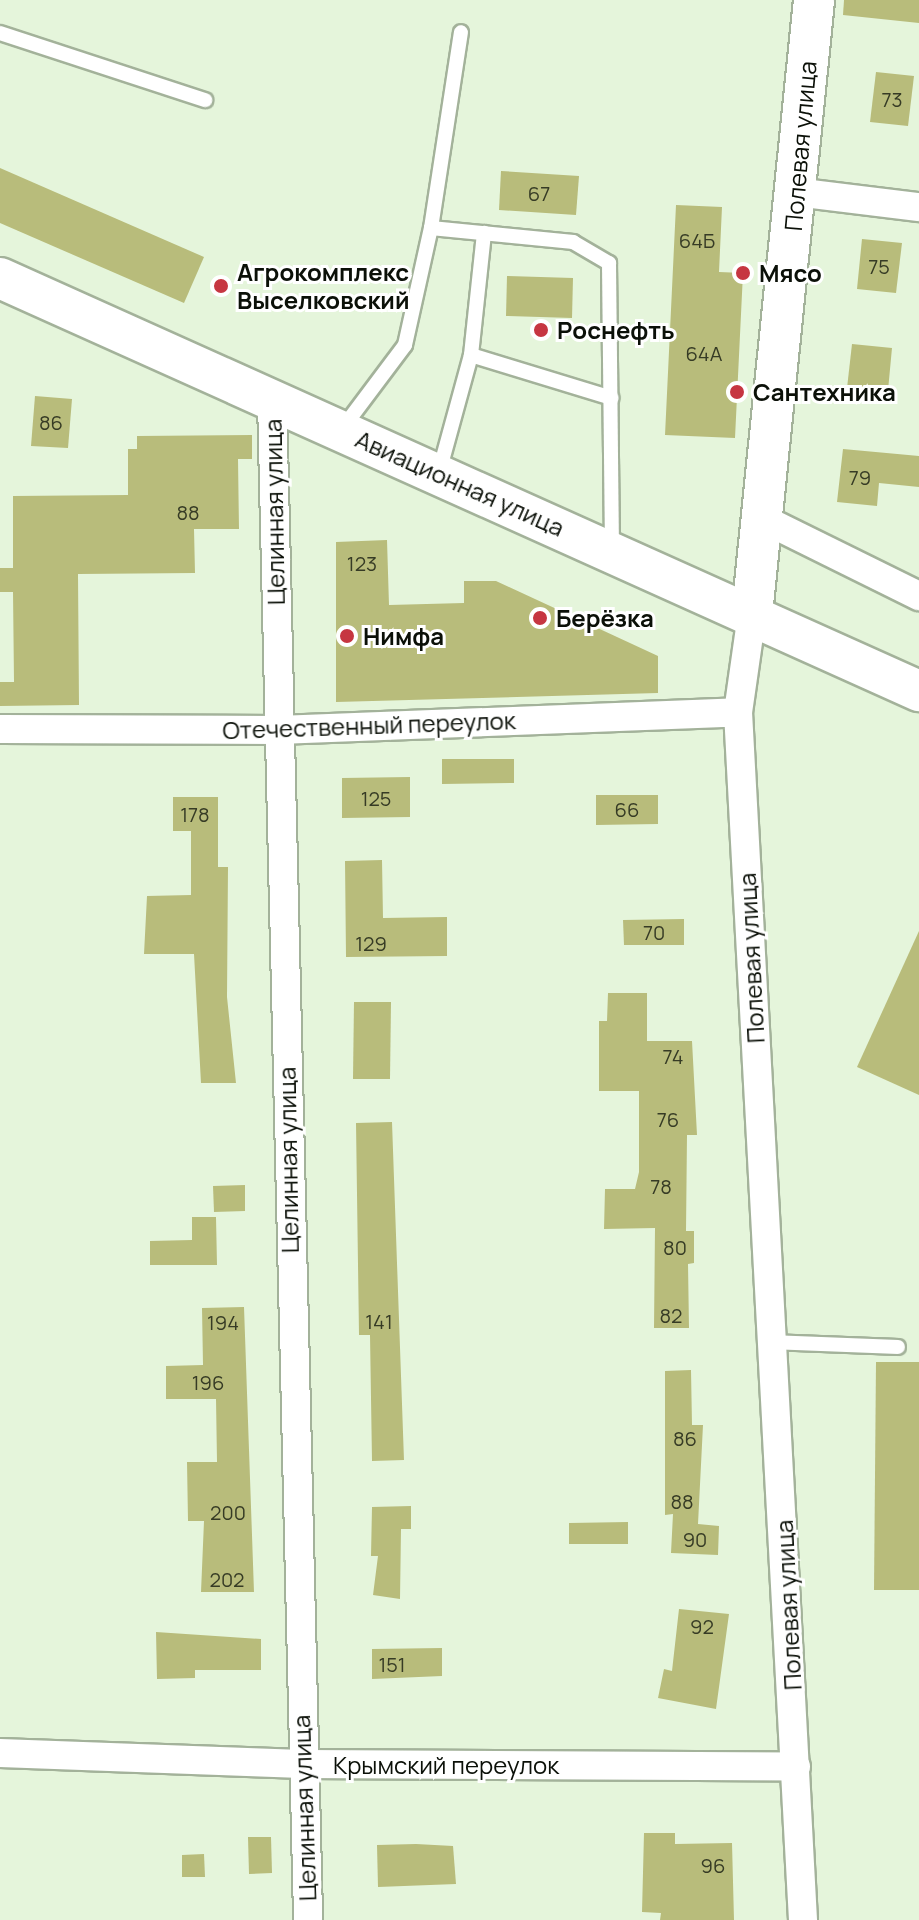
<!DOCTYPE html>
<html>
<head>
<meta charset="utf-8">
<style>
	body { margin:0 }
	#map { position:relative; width:919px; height:1920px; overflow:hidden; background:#e5f5db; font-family:Manrope,sans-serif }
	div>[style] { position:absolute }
	.building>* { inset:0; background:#b8bc7b }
	.roads { filter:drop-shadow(2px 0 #a3b29a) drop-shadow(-2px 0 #a3b29a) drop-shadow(0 2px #a3b29a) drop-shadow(0 -2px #a3b29a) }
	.lane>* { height:14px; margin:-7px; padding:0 7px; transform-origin:7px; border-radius:7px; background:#fff }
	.street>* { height:28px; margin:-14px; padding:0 14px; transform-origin:14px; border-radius:14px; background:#fff }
	.secondary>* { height:40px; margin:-20px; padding:0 20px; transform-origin:20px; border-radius:20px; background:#fff }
	.dots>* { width:22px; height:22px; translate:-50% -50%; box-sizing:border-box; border:4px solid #fff; border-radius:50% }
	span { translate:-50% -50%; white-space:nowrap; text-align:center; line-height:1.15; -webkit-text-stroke:6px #fff; paint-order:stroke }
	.number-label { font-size:20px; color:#363b25 }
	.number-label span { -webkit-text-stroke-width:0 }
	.street-label { font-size:24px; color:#0b1008 }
	.poi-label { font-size:24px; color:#0b1008; font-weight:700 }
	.left { translate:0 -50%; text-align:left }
</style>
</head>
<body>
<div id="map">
	<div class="building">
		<div style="clip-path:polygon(844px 0,919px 0,919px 23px,843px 15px)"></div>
		<div style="clip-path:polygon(876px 72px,914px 76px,908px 126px,870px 122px)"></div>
		<div style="clip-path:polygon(0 168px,204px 257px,184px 303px,0 223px)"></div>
		<div style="clip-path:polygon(501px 171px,579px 176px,576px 215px,499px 210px)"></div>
		<div style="clip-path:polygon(676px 205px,722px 207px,719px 272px,743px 273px,735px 438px,665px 435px)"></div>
		<div style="clip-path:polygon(862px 239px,902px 243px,896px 293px,857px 289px)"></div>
		<div style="clip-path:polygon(507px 276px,573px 278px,572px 318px,506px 316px)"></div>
		<div style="clip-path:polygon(852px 344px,892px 348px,887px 401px,846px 397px)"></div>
		<div style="clip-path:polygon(35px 396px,72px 399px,68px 448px,31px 446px)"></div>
		<div style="clip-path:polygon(252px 435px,252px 459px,238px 459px,239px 529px,194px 529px,195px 573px,78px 574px,79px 705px,0 706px,0 682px,14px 682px,13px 592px,0 592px,0 568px,13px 568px,13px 496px,128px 495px,128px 449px,137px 449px,137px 436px)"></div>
		<div style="clip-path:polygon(843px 449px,919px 456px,919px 487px,879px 483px,877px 506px,837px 502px)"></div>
		<div style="clip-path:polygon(387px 540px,389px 605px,464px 603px,464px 581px,496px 581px,658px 656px,658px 693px,336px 702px,336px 542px)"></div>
		<div style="clip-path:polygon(442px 759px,514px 759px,514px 783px,442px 784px)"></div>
		<div style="clip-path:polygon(410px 777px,410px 817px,342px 818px,342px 778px)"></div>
		<div style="clip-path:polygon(596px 795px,658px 795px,658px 824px,596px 825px)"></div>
		<div style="clip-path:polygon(173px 797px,218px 797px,218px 867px,228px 867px,227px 997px,236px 1083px,201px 1083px,194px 954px,144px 954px,147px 896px,191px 895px,191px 831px,173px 831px)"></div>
		<div style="clip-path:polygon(382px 860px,383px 918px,447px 917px,447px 956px,346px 957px,345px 861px)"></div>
		<div style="clip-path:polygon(684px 919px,684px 945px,624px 945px,623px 920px)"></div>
		<div style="clip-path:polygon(919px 931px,919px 1095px,857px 1067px)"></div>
		<div style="clip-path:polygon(608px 993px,647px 993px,647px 1041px,692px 1041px,697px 1135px,687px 1135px,686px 1231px,694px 1231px,694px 1263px,688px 1264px,689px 1328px,654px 1328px,655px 1228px,604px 1229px,605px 1189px,635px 1189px,639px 1172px,639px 1091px,599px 1091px,599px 1021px,607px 1021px)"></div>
		<div style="clip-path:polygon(354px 1002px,391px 1002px,390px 1079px,353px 1079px)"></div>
		<div style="clip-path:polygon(392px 1122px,404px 1460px,372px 1461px,370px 1335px,359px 1335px,356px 1123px)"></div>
		<div style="clip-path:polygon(245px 1185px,245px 1211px,214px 1212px,213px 1186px)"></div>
		<div style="clip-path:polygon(192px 1217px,216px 1217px,217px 1265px,150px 1265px,150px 1241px,192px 1240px)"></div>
		<div style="clip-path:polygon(244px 1307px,254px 1592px,201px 1592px,204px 1521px,188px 1521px,187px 1462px,217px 1462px,216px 1399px,166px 1399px,166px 1366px,203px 1365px,202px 1308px)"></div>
		<div style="clip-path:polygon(876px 1362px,919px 1362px,919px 1590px,874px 1590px)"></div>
		<div style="clip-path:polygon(691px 1370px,692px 1425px,703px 1425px,698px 1524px,719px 1526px,718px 1555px,671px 1553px,673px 1514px,665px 1515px,665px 1371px)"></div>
		<div style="clip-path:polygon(411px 1506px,411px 1529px,401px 1529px,400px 1599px,373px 1595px,378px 1556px,371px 1556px,372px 1507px)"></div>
		<div style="clip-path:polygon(628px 1522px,628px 1544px,569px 1544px,569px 1523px)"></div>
		<div style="clip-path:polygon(679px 1609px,729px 1614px,716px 1709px,658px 1698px,664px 1669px,672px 1671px)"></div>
		<div style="clip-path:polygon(156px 1632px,261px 1639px,261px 1670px,195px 1670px,195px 1678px,157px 1679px)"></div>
		<div style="clip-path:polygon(442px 1648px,442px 1676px,372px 1679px,372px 1649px)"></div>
		<div style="clip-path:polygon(644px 1833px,675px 1833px,675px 1844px,732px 1843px,734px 1920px,660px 1920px,661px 1913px,642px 1912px)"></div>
		<div style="clip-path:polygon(248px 1837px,271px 1837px,272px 1873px,249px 1874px)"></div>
		<div style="clip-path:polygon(416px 1844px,453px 1846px,456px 1884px,378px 1887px,377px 1845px)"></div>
		<div style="clip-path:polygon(204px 1854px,205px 1877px,182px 1877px,182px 1855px)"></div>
	</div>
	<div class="roads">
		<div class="lane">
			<div style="left:0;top:33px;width:216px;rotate:18.1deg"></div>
			<div style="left:431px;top:228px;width:143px;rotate:5.6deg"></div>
			<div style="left:573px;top:242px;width:42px;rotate:30.3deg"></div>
			<div style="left:609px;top:263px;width:284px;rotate:89.4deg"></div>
			<div style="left:471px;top:355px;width:147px;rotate:17deg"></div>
			<div style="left:342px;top:429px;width:105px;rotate:-53.1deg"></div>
			<div style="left:405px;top:345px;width:120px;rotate:-77.5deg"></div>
			<div style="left:431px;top:228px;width:198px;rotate:-81.3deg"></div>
			<div style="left:439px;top:472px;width:121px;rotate:-74.7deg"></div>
			<div style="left:471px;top:355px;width:123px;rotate:-83.9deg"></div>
			<div style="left:770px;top:1342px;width:128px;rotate:2.2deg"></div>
		</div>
		<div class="street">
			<div style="left:796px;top:192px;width:124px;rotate:7deg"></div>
			<div style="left:272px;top:400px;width:1520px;rotate:88.64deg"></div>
			<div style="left:765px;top:520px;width:172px;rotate:26.3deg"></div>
			<div style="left:752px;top:614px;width:99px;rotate:98.1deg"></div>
			<div style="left:738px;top:712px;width:1210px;rotate:86.92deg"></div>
			<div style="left:0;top:729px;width:278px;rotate:0.2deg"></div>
			<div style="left:278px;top:730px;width:460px;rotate:-2.2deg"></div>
			<div style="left:0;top:1753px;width:302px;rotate:2.1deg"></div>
			<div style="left:302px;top:1764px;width:494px;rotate:0.3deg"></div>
		</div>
		<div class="secondary">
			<div style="left:0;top:278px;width:1008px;rotate:24.2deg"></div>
			<div style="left:752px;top:614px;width:617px;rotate:-84.23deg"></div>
		</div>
	</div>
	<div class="dots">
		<div style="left:743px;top:273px;background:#c63641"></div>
		<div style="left:221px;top:286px;background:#c63641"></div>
		<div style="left:541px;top:330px;background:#c63641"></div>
		<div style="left:737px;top:392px;background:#c63641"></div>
		<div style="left:540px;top:618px;background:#c63641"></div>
		<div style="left:347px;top:636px;background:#c63641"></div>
	</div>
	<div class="number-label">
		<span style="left:892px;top:99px">73</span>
		<span style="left:539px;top:193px">67</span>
		<span style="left:697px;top:240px">64Б</span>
		<span style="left:879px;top:266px">75</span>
		<span style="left:704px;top:353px">64А</span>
		<span style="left:51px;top:422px">86</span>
		<span style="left:860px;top:477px">79</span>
		<span style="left:188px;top:512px">88</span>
		<span style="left:362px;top:563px">123</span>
		<span style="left:376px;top:798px">125</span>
		<span style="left:627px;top:809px">66</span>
		<span style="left:195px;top:814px">178</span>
		<span style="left:654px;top:932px">70</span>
		<span style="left:371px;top:943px">129</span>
		<span style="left:673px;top:1056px">74</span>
		<span style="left:668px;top:1119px">76</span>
		<span style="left:661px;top:1186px">78</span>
		<span style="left:675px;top:1247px">80</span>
		<span style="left:671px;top:1315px">82</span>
		<span style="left:379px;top:1321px">141</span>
		<span style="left:223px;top:1322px">194</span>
		<span style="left:208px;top:1382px">196</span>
		<span style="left:685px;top:1438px">86</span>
		<span style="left:682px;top:1501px">88</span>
		<span style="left:228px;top:1512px">200</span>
		<span style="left:695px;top:1539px">90</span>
		<span style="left:227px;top:1579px">202</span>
		<span style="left:702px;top:1626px">92</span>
		<span style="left:392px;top:1664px">151</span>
		<span style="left:713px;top:1865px">96</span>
	</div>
	<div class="street-label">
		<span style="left:800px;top:146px;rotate:-85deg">Полевая улица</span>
		<span style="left:460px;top:483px;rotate:24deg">Авиационная улица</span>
		<span style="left:274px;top:512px;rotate:-91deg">Целинная улица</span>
		<span style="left:369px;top:725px;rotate:-2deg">Отечественный переулок</span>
		<span style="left:751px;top:958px;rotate:-93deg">Полевая улица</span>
		<span style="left:288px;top:1160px;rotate:-91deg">Целинная улица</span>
		<span style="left:788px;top:1605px;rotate:-93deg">Полевая улица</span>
		<span style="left:446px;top:1765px">Крымский переулок</span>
		<span style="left:304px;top:1808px;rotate:-92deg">Целинная улица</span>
	</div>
	<div class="poi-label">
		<span class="left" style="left:237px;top:286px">Агрокомплекс<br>Выселковский</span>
		<span class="left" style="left:759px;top:273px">Мясо</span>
		<span class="left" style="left:557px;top:330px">Роснефть</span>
		<span class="left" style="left:753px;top:392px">Сантехника</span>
		<span class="left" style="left:556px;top:618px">Берёзка</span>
		<span class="left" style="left:363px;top:636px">Нимфа</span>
	</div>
</div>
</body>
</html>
